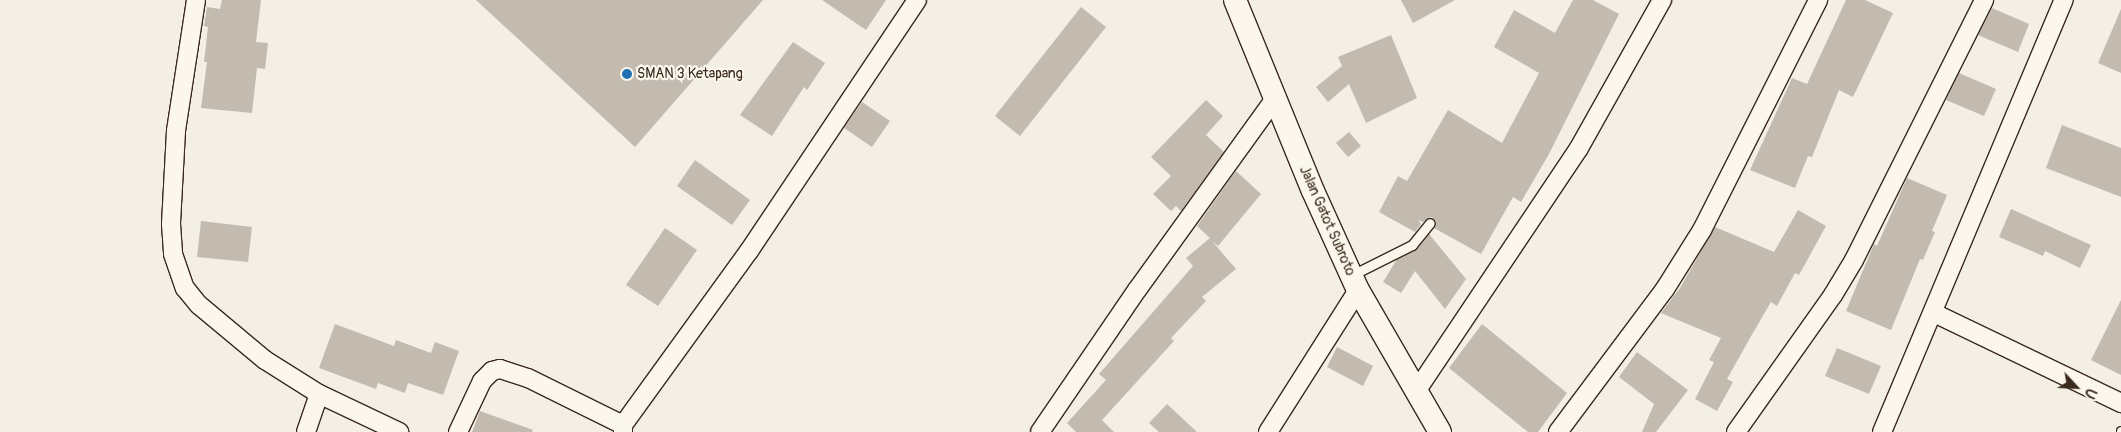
<!DOCTYPE html>
<html>
<head>
<meta charset="utf-8">
<style>
	body { margin:0 }
	#map { position:relative; width:2121px; height:432px; overflow:hidden; background:#f3efe4; font-family:Pangolin,sans-serif }
	div>[style] { position:absolute }
	.building>* { inset:0; background:#c3bbb0 }
	.roads { filter:drop-shadow(1px 0 #3b2a1e) drop-shadow(-1px 0 #3b2a1e) drop-shadow(0 1px #3b2a1e) drop-shadow(0 -1px #3b2a1e) }
	.service>* { height:9px; margin:-4.5px; padding:0 4.5px; transform-origin:4.5px; border-radius:4.5px; background:#fbf7ec }
	.minor>* { height:18px; margin:-9px; padding:0 9px; transform-origin:9px; border-radius:9px; background:#fbf7ec }
	.tertiary>* { height:22px; margin:-11px; padding:0 11px; transform-origin:11px; border-radius:11px; background:#fbf7ec }
	.dots>* { width:14px; height:14px; translate:-50% -50%; box-sizing:border-box; border:2px solid #fbf7ec; border-radius:50% }
	span { translate:-50% -50%; white-space:nowrap; text-align:center; line-height:1.15; -webkit-text-stroke:4.5px #fbf7ec; paint-order:stroke }
	.poi-label { font-size:14px; color:#3b2a1e }
	.left { translate:0 -50%; text-align:left }
	.street-label { font-size:14px; color:#3b2a1e }
	.north { position:absolute; left:2051px; top:362px; width:50px; height:50px; -webkit-text-stroke:4px #fbf7ec; paint-order:stroke; rotate:115deg; font-size:14px; font-weight:700; line-height:20px; text-align:center; color:#3b2a1e }
	.north::after { content:''; display:block; margin:auto; width:18px; height:22px; background:#3b2a1e; clip-path:polygon(50% 0,100% 100%,50% 72%,0 100%) }
</style>
</head>
<body>
<div id="map">
	<div class="building">
		<div style="clip-path:polygon(222px 0,261px 0,256px 42px,268px 43px,265px 69px,257px 68px,252px 113px,201px 108px,207px 62px,204px 62px,208px 27px,204px 26px,207px 7px,220px 9px)"></div>
		<div style="clip-path:polygon(476px 0,763px 0,635px 147px)"></div>
		<div style="clip-path:polygon(822px 0,886px 0,866px 30px)"></div>
		<div style="clip-path:polygon(1401px 0,1455px 0,1413px 23px)"></div>
		<div style="clip-path:polygon(1573px 0,1593px 0,1619px 14px,1549px 154px,1521px 202px,1513px 197px,1481px 254px,1434px 228px,1436px 221px,1431px 217px,1423px 222px,1418px 220px,1421px 224px,1415px 232px,1379px 212px,1398px 176px,1407px 181px,1448px 110px,1502px 143px,1539px 73px,1494px 47px,1514px 10px,1555px 33px)"></div>
		<div style="clip-path:polygon(1846px 0,1865px 0,1893px 13px,1853px 97px,1839px 90px,1812px 157px,1808px 156px,1795px 188px,1750px 170px,1792px 78px,1807px 84px)"></div>
		<div style="clip-path:polygon(1081px 7px,1106px 27px,1020px 136px,995px 116px)"></div>
		<div style="clip-path:polygon(1992px 8px,2029px 24px,2018px 52px,1978px 35px)"></div>
		<div style="clip-path:polygon(2121px 9px,2121px 73px,2098px 63px)"></div>
		<div style="clip-path:polygon(1391px 35px,1417px 98px,1366px 123px,1349px 84px,1328px 102px,1316px 87px,1342px 66px,1338px 57px)"></div>
		<div style="clip-path:polygon(793px 42px,825px 63px,807px 90px,804px 87px,772px 136px,740px 115px)"></div>
		<div style="clip-path:polygon(1959px 73px,1996px 89px,1984px 116px,1946px 100px)"></div>
		<div style="clip-path:polygon(1206px 100px,1223px 116px,1206px 135px,1224px 152px,1181px 211px,1176px 206px,1171px 211px,1153px 194px,1171px 176px,1151px 157px)"></div>
		<div style="clip-path:polygon(862px 102px,890px 121px,872px 147px,844px 128px)"></div>
		<div style="clip-path:polygon(2062px 125px,2121px 148px,2121px 197px,2046px 168px)"></div>
		<div style="clip-path:polygon(1349px 132px,1361px 146px,1348px 157px,1336px 143px)"></div>
		<div style="clip-path:polygon(695px 160px,750px 200px,732px 225px,677px 186px)"></div>
		<div style="clip-path:polygon(1236px 171px,1261px 194px,1218px 246px,1212px 241px,1236px 269px,1202px 297px,1206px 301px,1171px 338px,1174px 341px,1102px 420px,1114px 432px,1076px 432px,1067px 423px,1106px 380px,1099px 374px,1193px 266px,1186px 258px,1210px 238px,1197px 226px)"></div>
		<div style="clip-path:polygon(1907px 178px,1947px 195px,1932px 231px,1935px 232px,1923px 260px,1920px 259px,1891px 330px,1846px 311px,1874px 244px,1877px 246px)"></div>
		<div style="clip-path:polygon(2011px 209px,2091px 245px,2080px 268px,2045px 251px,2043px 256px,1999px 237px)"></div>
		<div style="clip-path:polygon(1798px 210px,1826px 226px,1799px 275px,1795px 273px,1777px 306px,1771px 302px,1750px 338px,1727px 379px,1733px 382px,1717px 411px,1695px 399px,1714px 362px,1709px 360px,1721px 338px,1661px 313px,1680px 288px,1715px 227px,1774px 252px)"></div>
		<div style="clip-path:polygon(201px 221px,252px 227px,248px 262px,197px 257px)"></div>
		<div style="clip-path:polygon(665px 228px,697px 250px,658px 306px,626px 285px)"></div>
		<div style="clip-path:polygon(1429px 234px,1466px 279px,1445px 309px,1415px 271px,1401px 293px,1383px 282px,1397px 259px,1417px 249px)"></div>
		<div style="clip-path:polygon(2121px 300px,2121px 375px,2091px 360px)"></div>
		<div style="clip-path:polygon(335px 324px,394px 346px,396px 340px,431px 353px,435px 342px,459px 351px,443px 395px,408px 383px,405px 393px,378px 383px,376px 389px,319px 368px)"></div>
		<div style="clip-path:polygon(1482px 324px,1567px 393px,1538px 432px,1528px 432px,1449px 368px)"></div>
		<div style="clip-path:polygon(1337px 347px,1373px 366px,1363px 386px,1327px 367px)"></div>
		<div style="clip-path:polygon(1837px 348px,1881px 366px,1869px 394px,1825px 376px)"></div>
		<div style="clip-path:polygon(1637px 352px,1688px 390px,1656px 432px,1642px 432px,1654px 404px,1619px 377px)"></div>
		<div style="clip-path:polygon(1167px 404px,1197px 432px,1159px 432px,1149px 423px)"></div>
		<div style="clip-path:polygon(480px 411px,533px 430px,532px 432px,472px 432px)"></div>
	</div>
	<div class="roads">
		<div class="service">
			<div style="left:1352px;top:275px;width:67px;rotate:-26.6deg"></div>
			<div style="left:1412px;top:245px;width:28px;rotate:-51deg"></div>
			<div style="left:2121px;top:432px;width:1px;rotate:-90deg"></div>
		</div>
		<div class="minor">
			<div style="left:196px;top:0;width:133px;rotate:98.7deg"></div>
			<div style="left:176px;top:131px;width:93px;rotate:93.1deg"></div>
			<div style="left:171px;top:224px;width:30px;rotate:86deg"></div>
			<div style="left:173px;top:254px;width:36px;rotate:71deg"></div>
			<div style="left:185px;top:288px;width:22px;rotate:51deg"></div>
			<div style="left:199px;top:305px;width:86px;rotate:39.8deg"></div>
			<div style="left:265px;top:360px;width:64px;rotate:32.2deg"></div>
			<div style="left:1934px;top:313px;width:208px;rotate:25.7deg"></div>
			<div style="left:1417px;top:390px;width:291px;rotate:-56.2deg"></div>
			<div style="left:1579px;top:148px;width:170px;rotate:-60.7deg"></div>
			<div style="left:306px;top:432px;width:40px;rotate:-71.1deg"></div>
			<div style="left:319px;top:394px;width:89px;rotate:25.4deg"></div>
			<div style="left:458px;top:432px;width:56px;rotate:-64.8deg"></div>
			<div style="left:482px;top:381px;width:14px;rotate:-45deg"></div>
			<div style="left:492px;top:371px;width:8px;rotate:-14deg"></div>
			<div style="left:500px;top:369px;width:29px;rotate:18deg"></div>
			<div style="left:528px;top:378px;width:106px;rotate:26.3deg"></div>
			<div style="left:623px;top:432px;width:7px;rotate:-90deg"></div>
			<div style="left:623px;top:425px;width:215px;rotate:-54.1deg"></div>
			<div style="left:749px;top:251px;width:302px;rotate:-56.2deg"></div>
			<div style="left:1040px;top:432px;width:172px;rotate:-55.7deg"></div>
			<div style="left:1137px;top:290px;width:236px;rotate:-54.2deg"></div>
			<div style="left:1268px;top:432px;width:168px;rotate:-57.6deg"></div>
			<div style="left:1558px;top:432px;width:179px;rotate:-53.2deg"></div>
			<div style="left:1665px;top:289px;width:70px;rotate:-57.9deg"></div>
			<div style="left:1702px;top:230px;width:258px;rotate:-63.2deg"></div>
			<div style="left:1736px;top:432px;width:168px;rotate:-54.7deg"></div>
			<div style="left:1833px;top:295px;width:41px;rotate:-59deg"></div>
			<div style="left:1854px;top:260px;width:291px;rotate:-63.4deg"></div>
			<div style="left:1882px;top:432px;width:469px;rotate:-67.2deg"></div>
		</div>
		<div class="tertiary">
			<div style="left:1235px;top:0;width:206px;rotate:67.8deg"></div>
			<div style="left:1313px;top:191px;width:109px;rotate:65.6deg"></div>
			<div style="left:1358px;top:290px;width:164px;rotate:60deg"></div>
		</div>
	</div>
	<div class="dots">
		<div style="left:627px;top:74px;background:#1f6fb2"></div>
	</div>
	<div class="poi-label">
		<span class="left" style="left:637px;top:74px">SMAN 3 Ketapang</span>
	</div>
	<div class="street-label">
		<span style="left:1327px;top:221px;rotate:66deg">Jalan Gatot Subroto</span>
	</div>
	<div class="north">U</div>
</div>
</body>
</html>
